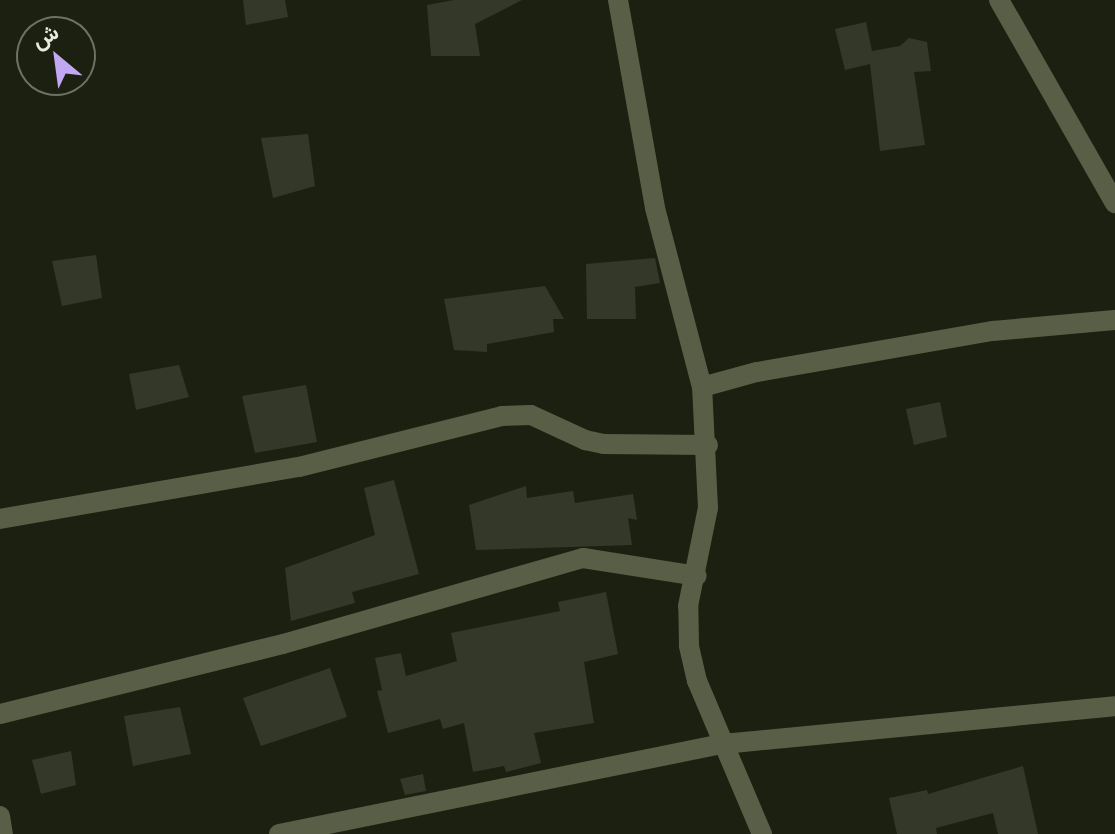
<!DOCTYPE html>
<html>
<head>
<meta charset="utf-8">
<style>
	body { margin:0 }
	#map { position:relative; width:1115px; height:834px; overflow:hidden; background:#1c2011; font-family:Karla,Vazirmatn,sans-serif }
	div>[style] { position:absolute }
	.building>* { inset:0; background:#343829 }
	.minor>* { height:20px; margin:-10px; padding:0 10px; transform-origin:10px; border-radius:10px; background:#585f46 }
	span { translate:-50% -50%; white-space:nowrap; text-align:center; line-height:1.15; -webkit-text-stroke:7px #1c2011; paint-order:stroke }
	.north { position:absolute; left:16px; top:16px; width:80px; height:80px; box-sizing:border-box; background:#1c2011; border:2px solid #6e7164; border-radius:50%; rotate:331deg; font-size:22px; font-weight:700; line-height:32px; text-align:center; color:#e9ebe1 }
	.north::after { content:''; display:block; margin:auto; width:28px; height:36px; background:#c2a8f3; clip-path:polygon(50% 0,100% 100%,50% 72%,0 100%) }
</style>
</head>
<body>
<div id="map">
	<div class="building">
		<div style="clip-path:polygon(243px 0,285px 0,288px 17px,246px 25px)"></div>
		<div style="clip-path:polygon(454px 0,522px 0,475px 24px,480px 56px,431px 56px,427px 5px)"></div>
		<div style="clip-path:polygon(866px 22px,872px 51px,900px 46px,909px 38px,927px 42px,931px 71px,914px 72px,925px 145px,880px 151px,870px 64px,845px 70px,835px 29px)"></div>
		<div style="clip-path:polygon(308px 134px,315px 186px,273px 198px,261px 138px)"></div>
		<div style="clip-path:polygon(96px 255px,102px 298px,62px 306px,52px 261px)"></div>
		<div style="clip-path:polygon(655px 258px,660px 283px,635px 287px,636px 319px,587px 319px,586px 264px)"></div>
		<div style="clip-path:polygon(545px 286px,564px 319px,553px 319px,554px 332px,487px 344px,487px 352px,454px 350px,444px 299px)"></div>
		<div style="clip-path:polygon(179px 365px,189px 397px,136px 410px,129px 374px)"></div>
		<div style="clip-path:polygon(306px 385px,317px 442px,255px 453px,242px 396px)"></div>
		<div style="clip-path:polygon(940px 402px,947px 437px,914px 445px,906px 409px)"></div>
		<div style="clip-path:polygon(394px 480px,419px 574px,352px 592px,355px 603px,291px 621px,285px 568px,375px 535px,364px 488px)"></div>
		<div style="clip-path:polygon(526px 486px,527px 498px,573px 491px,575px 503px,633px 494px,637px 520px,628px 518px,632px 545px,476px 550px,469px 505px)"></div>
		<div style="clip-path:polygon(606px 592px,618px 654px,584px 662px,594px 723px,534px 733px,541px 763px,506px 772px,504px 766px,473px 772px,464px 723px,443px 729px,440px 719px,388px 733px,377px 691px,382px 690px,375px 658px,401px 653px,406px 676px,457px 661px,451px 633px,560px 611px,558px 602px)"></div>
		<div style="clip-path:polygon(330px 668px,347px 717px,261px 746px,243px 698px)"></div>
		<div style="clip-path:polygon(180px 707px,191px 754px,133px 766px,124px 716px)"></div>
		<div style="clip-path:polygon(71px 751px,76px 785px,41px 794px,32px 760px)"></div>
		<div style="clip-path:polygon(1023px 766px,1038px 834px,998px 834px,993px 813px,936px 828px,937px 834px,897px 834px,889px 798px,927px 790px,928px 794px)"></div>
		<div style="clip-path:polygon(423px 774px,426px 791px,405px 795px,400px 779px)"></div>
	</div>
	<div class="minor">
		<div style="left:618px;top:0;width:211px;rotate:79.9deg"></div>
		<div style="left:655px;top:208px;width:185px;rotate:75.3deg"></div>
		<div style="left:999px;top:0;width:234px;rotate:60.3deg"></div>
		<div style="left:0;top:519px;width:303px;rotate:-9.9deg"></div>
		<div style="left:299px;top:467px;width:209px;rotate:-14.1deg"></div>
		<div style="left:502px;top:416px;width:29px;rotate:-2deg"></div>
		<div style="left:531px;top:415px;width:60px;rotate:24.8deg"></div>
		<div style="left:585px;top:440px;width:19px;rotate:12deg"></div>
		<div style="left:604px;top:444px;width:104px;rotate:0.6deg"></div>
		<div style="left:0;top:714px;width:292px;rotate:-13.9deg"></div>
		<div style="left:283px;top:644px;width:312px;rotate:-16deg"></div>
		<div style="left:583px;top:558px;width:115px;rotate:9deg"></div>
		<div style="left:0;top:816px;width:18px;rotate:81deg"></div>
		<div style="left:279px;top:834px;width:453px;rotate:-11.5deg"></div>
		<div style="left:723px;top:744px;width:394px;rotate:-5.5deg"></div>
		<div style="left:762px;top:834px;width:166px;rotate:-113deg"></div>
		<div style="left:697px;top:681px;width:37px;rotate:-103deg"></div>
		<div style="left:689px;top:645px;width:39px;rotate:-91deg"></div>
		<div style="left:688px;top:606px;width:100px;rotate:-78.5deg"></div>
		<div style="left:708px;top:508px;width:121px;rotate:-92.8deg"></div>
		<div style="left:702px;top:387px;width:57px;rotate:-15.3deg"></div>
		<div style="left:757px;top:372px;width:240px;rotate:-9.9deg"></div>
		<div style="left:993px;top:331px;width:122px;rotate:-5.2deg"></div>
	</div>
	<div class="north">ش</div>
</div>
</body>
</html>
